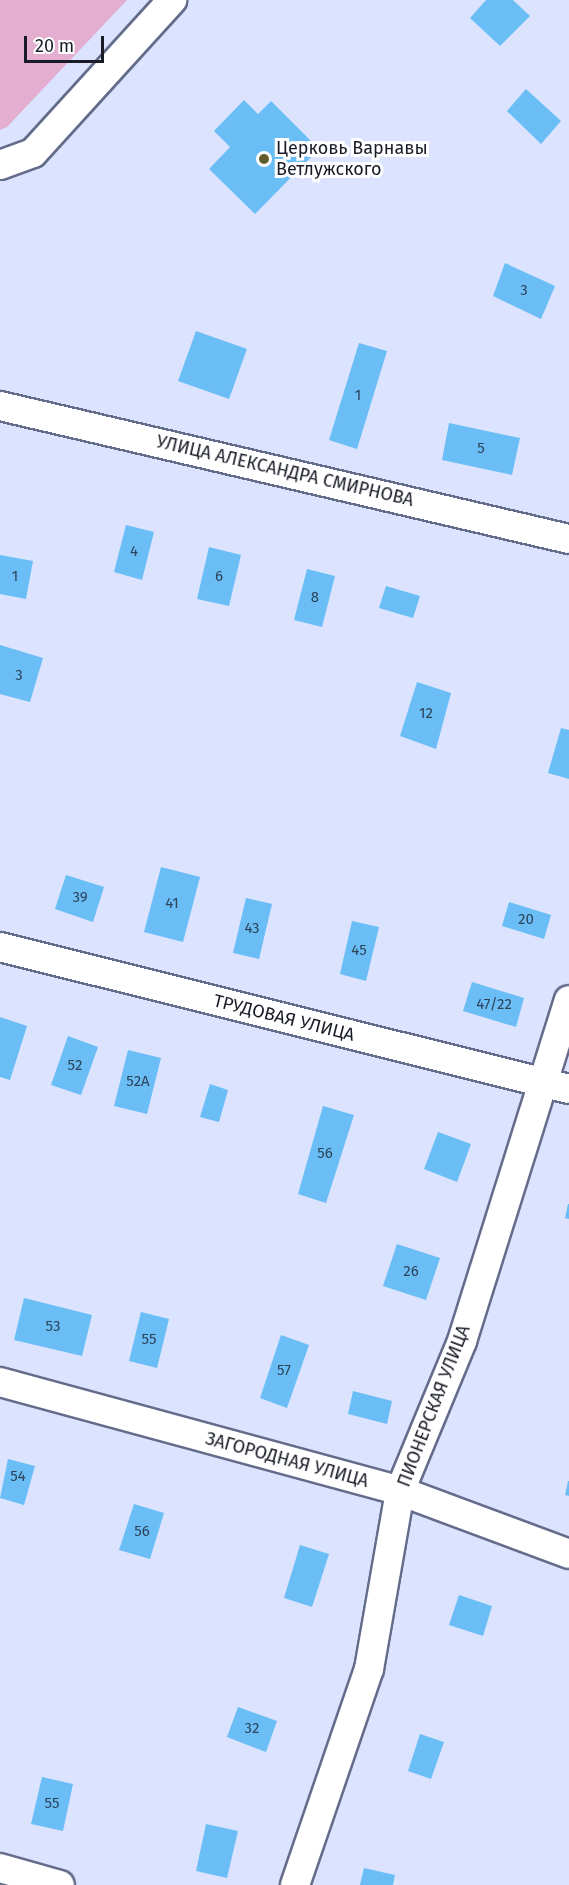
<!DOCTYPE html>
<html>
<head>
<meta charset="utf-8">
<style>
	body { margin:0 }
	#map { position:relative; width:569px; height:1885px; overflow:hidden; background:#dbe3ff; font-family:"Fira Sans",sans-serif }
	div>[style] { position:absolute }
	.green>* { inset:0; background:#e3aed0 }
	.building>* { inset:0; background:#6abef5 }
	.roads { filter:drop-shadow(2px 0 #646c8b) drop-shadow(-2px 0 #646c8b) drop-shadow(0 2px #646c8b) drop-shadow(0 -2px #646c8b) }
	.street>* { height:28px; margin:-14px; padding:0 14px; transform-origin:14px; border-radius:14px; background:#fff }
	.dots>* { width:16px; height:16px; translate:-50% -50%; box-sizing:border-box; border:3px solid #fff; border-radius:50% }
	span { translate:-50% -50%; white-space:nowrap; text-align:center; line-height:1.15; -webkit-text-stroke:6px #fff; paint-order:stroke }
	.number-label { font-size:15px; color:#2d445b }
	.number-label span { -webkit-text-stroke-width:0 }
	.poi-label { font-size:18px; color:#191c28 }
	.left { translate:0 -50%; text-align:left }
	.street-label { font-size:18px; color:#191c28 }
	.scale { position:absolute; left:24px; top:36px; width:80px; height:27px; box-sizing:border-box; border:3px solid #191c28; border-top:0; padding-left:8px; font-size:18px; line-height:21px; white-space:nowrap; color:#191c28; -webkit-text-stroke:4px #fff; paint-order:stroke }
</style>
</head>
<body>
<div id="map">
	<div class="green">
		<div style="clip-path:polygon(0 0,127px 0,7px 127px,0 130px)"></div>
	</div>
	<div class="building">
		<div style="clip-path:polygon(486px 0,513px 0,530px 16px,500px 46px,470px 18px)"></div>
		<div style="clip-path:polygon(526px 89px,561px 121px,541px 144px,507px 111px)"></div>
		<div style="clip-path:polygon(244px 100px,258px 114px,271px 101px,319px 149px,255px 214px,209px 169px,230px 147px,214px 131px)"></div>
		<div style="clip-path:polygon(505px 263px,555px 286px,541px 319px,493px 296px)"></div>
		<div style="clip-path:polygon(196px 331px,247px 349px,229px 399px,178px 381px)"></div>
		<div style="clip-path:polygon(359px 343px,387px 351px,357px 449px,329px 440px)"></div>
		<div style="clip-path:polygon(449px 423px,520px 438px,512px 475px,442px 460px)"></div>
		<div style="clip-path:polygon(126px 525px,154px 532px,142px 580px,114px 572px)"></div>
		<div style="clip-path:polygon(209px 547px,241px 555px,229px 606px,197px 599px)"></div>
		<div style="clip-path:polygon(0 555px,33px 561px,26px 599px,0 594px)"></div>
		<div style="clip-path:polygon(307px 569px,335px 576px,322px 627px,294px 620px)"></div>
		<div style="clip-path:polygon(386px 586px,420px 596px,413px 618px,379px 608px)"></div>
		<div style="clip-path:polygon(0 645px,43px 658px,30px 702px,0 694px)"></div>
		<div style="clip-path:polygon(417px 682px,451px 693px,436px 749px,400px 736px)"></div>
		<div style="clip-path:polygon(561px 728px,569px 730px,569px 779px,548px 773px)"></div>
		<div style="clip-path:polygon(161px 867px,200px 877px,183px 942px,144px 932px)"></div>
		<div style="clip-path:polygon(66px 875px,104px 887px,93px 922px,55px 909px)"></div>
		<div style="clip-path:polygon(246px 898px,272px 904px,259px 959px,233px 953px)"></div>
		<div style="clip-path:polygon(509px 902px,551px 915px,544px 939px,502px 926px)"></div>
		<div style="clip-path:polygon(352px 921px,379px 927px,366px 981px,340px 974px)"></div>
		<div style="clip-path:polygon(472px 982px,524px 998px,516px 1027px,463px 1011px)"></div>
		<div style="clip-path:polygon(0 1017px,27px 1026px,10px 1080px,0 1077px)"></div>
		<div style="clip-path:polygon(68px 1036px,98px 1047px,81px 1095px,51px 1085px)"></div>
		<div style="clip-path:polygon(128px 1050px,161px 1058px,147px 1114px,114px 1106px)"></div>
		<div style="clip-path:polygon(210px 1084px,228px 1090px,219px 1122px,200px 1117px)"></div>
		<div style="clip-path:polygon(323px 1106px,354px 1115px,326px 1203px,298px 1194px)"></div>
		<div style="clip-path:polygon(438px 1132px,471px 1144px,457px 1182px,424px 1169px)"></div>
		<div style="clip-path:polygon(568px 1204px,569px 1204px,569px 1219px,565px 1218px)"></div>
		<div style="clip-path:polygon(397px 1244px,440px 1258px,426px 1300px,383px 1286px)"></div>
		<div style="clip-path:polygon(24px 1298px,92px 1315px,82px 1356px,14px 1340px)"></div>
		<div style="clip-path:polygon(141px 1312px,169px 1319px,157px 1368px,129px 1361px)"></div>
		<div style="clip-path:polygon(281px 1335px,309px 1345px,287px 1408px,260px 1398px)"></div>
		<div style="clip-path:polygon(353px 1391px,392px 1401px,387px 1424px,348px 1414px)"></div>
		<div style="clip-path:polygon(8px 1459px,35px 1466px,24px 1505px,0 1498px)"></div>
		<div style="clip-path:polygon(568px 1481px,569px 1481px,569px 1496px,565px 1495px)"></div>
		<div style="clip-path:polygon(134px 1504px,164px 1513px,150px 1559px,119px 1550px)"></div>
		<div style="clip-path:polygon(300px 1545px,329px 1554px,312px 1607px,284px 1598px)"></div>
		<div style="clip-path:polygon(459px 1595px,492px 1606px,483px 1636px,449px 1625px)"></div>
		<div style="clip-path:polygon(238px 1707px,277px 1721px,266px 1752px,227px 1737px)"></div>
		<div style="clip-path:polygon(420px 1734px,444px 1742px,431px 1779px,408px 1771px)"></div>
		<div style="clip-path:polygon(42px 1777px,73px 1784px,63px 1831px,31px 1824px)"></div>
		<div style="clip-path:polygon(206px 1824px,238px 1831px,227px 1878px,196px 1871px)"></div>
		<div style="clip-path:polygon(364px 1868px,395px 1875px,393px 1885px,360px 1885px)"></div>
	</div>
	<div class="roads">
		<div class="street">
			<div style="left:0;top:165px;width:35px;rotate:-20deg"></div>
			<div style="left:33px;top:153px;width:207px;rotate:-47.7deg"></div>
			<div style="left:0;top:406px;width:584px;rotate:13.16deg"></div>
			<div style="left:0;top:947px;width:586px;rotate:14.01deg"></div>
			<div style="left:0;top:1382px;width:415px;rotate:15.2deg"></div>
			<div style="left:400px;top:1491px;width:180px;rotate:20.4deg"></div>
			<div style="left:0;top:1868px;width:62px;rotate:15.8deg"></div>
			<div style="left:295px;top:1885px;width:228px;rotate:-71.1deg"></div>
			<div style="left:369px;top:1669px;width:181px;rotate:-80.1deg"></div>
			<div style="left:400px;top:1491px;width:162px;rotate:-67.5deg"></div>
			<div style="left:462px;top:1341px;width:357px;rotate:-72.6deg"></div>
		</div>
	</div>
	<div class="dots">
		<div style="left:264px;top:159px;background:#605d2a"></div>
	</div>
	<div class="number-label">
		<span style="left:524px;top:291px">3</span>
		<span style="left:358px;top:396px">1</span>
		<span style="left:481px;top:449px">5</span>
		<span style="left:134px;top:552px">4</span>
		<span style="left:15px;top:577px">1</span>
		<span style="left:219px;top:577px">6</span>
		<span style="left:315px;top:598px">8</span>
		<span style="left:19px;top:676px">3</span>
		<span style="left:426px;top:714px">12</span>
		<span style="left:80px;top:898px">39</span>
		<span style="left:172px;top:904px">41</span>
		<span style="left:526px;top:920px">20</span>
		<span style="left:252px;top:929px">43</span>
		<span style="left:359px;top:951px">45</span>
		<span style="left:494px;top:1005px">47/22</span>
		<span style="left:75px;top:1066px">52</span>
		<span style="left:138px;top:1082px">52А</span>
		<span style="left:325px;top:1154px">56</span>
		<span style="left:411px;top:1272px">26</span>
		<span style="left:53px;top:1327px">53</span>
		<span style="left:149px;top:1340px">55</span>
		<span style="left:284px;top:1371px">57</span>
		<span style="left:18px;top:1477px">54</span>
		<span style="left:142px;top:1532px">56</span>
		<span style="left:252px;top:1729px">32</span>
		<span style="left:52px;top:1804px">55</span>
	</div>
	<div class="poi-label">
		<span class="left" style="left:276px;top:159px">Церковь Варнавы<br>Ветлужского</span>
	</div>
	<div class="street-label">
		<span style="left:285px;top:471px;rotate:13deg">УЛИЦА АЛЕКСАНДРА СМИРНОВА</span>
		<span style="left:284px;top:1018px;rotate:14deg">ТРУДОВАЯ УЛИЦА</span>
		<span style="left:434px;top:1406px;rotate:-69deg">ПИОНЕРСКАЯ УЛИЦА</span>
		<span style="left:287px;top:1460px;rotate:15deg">ЗАГОРОДНАЯ УЛИЦА</span>
	</div>
	<div class="scale">20 m</div>
</div>
</body>
</html>
